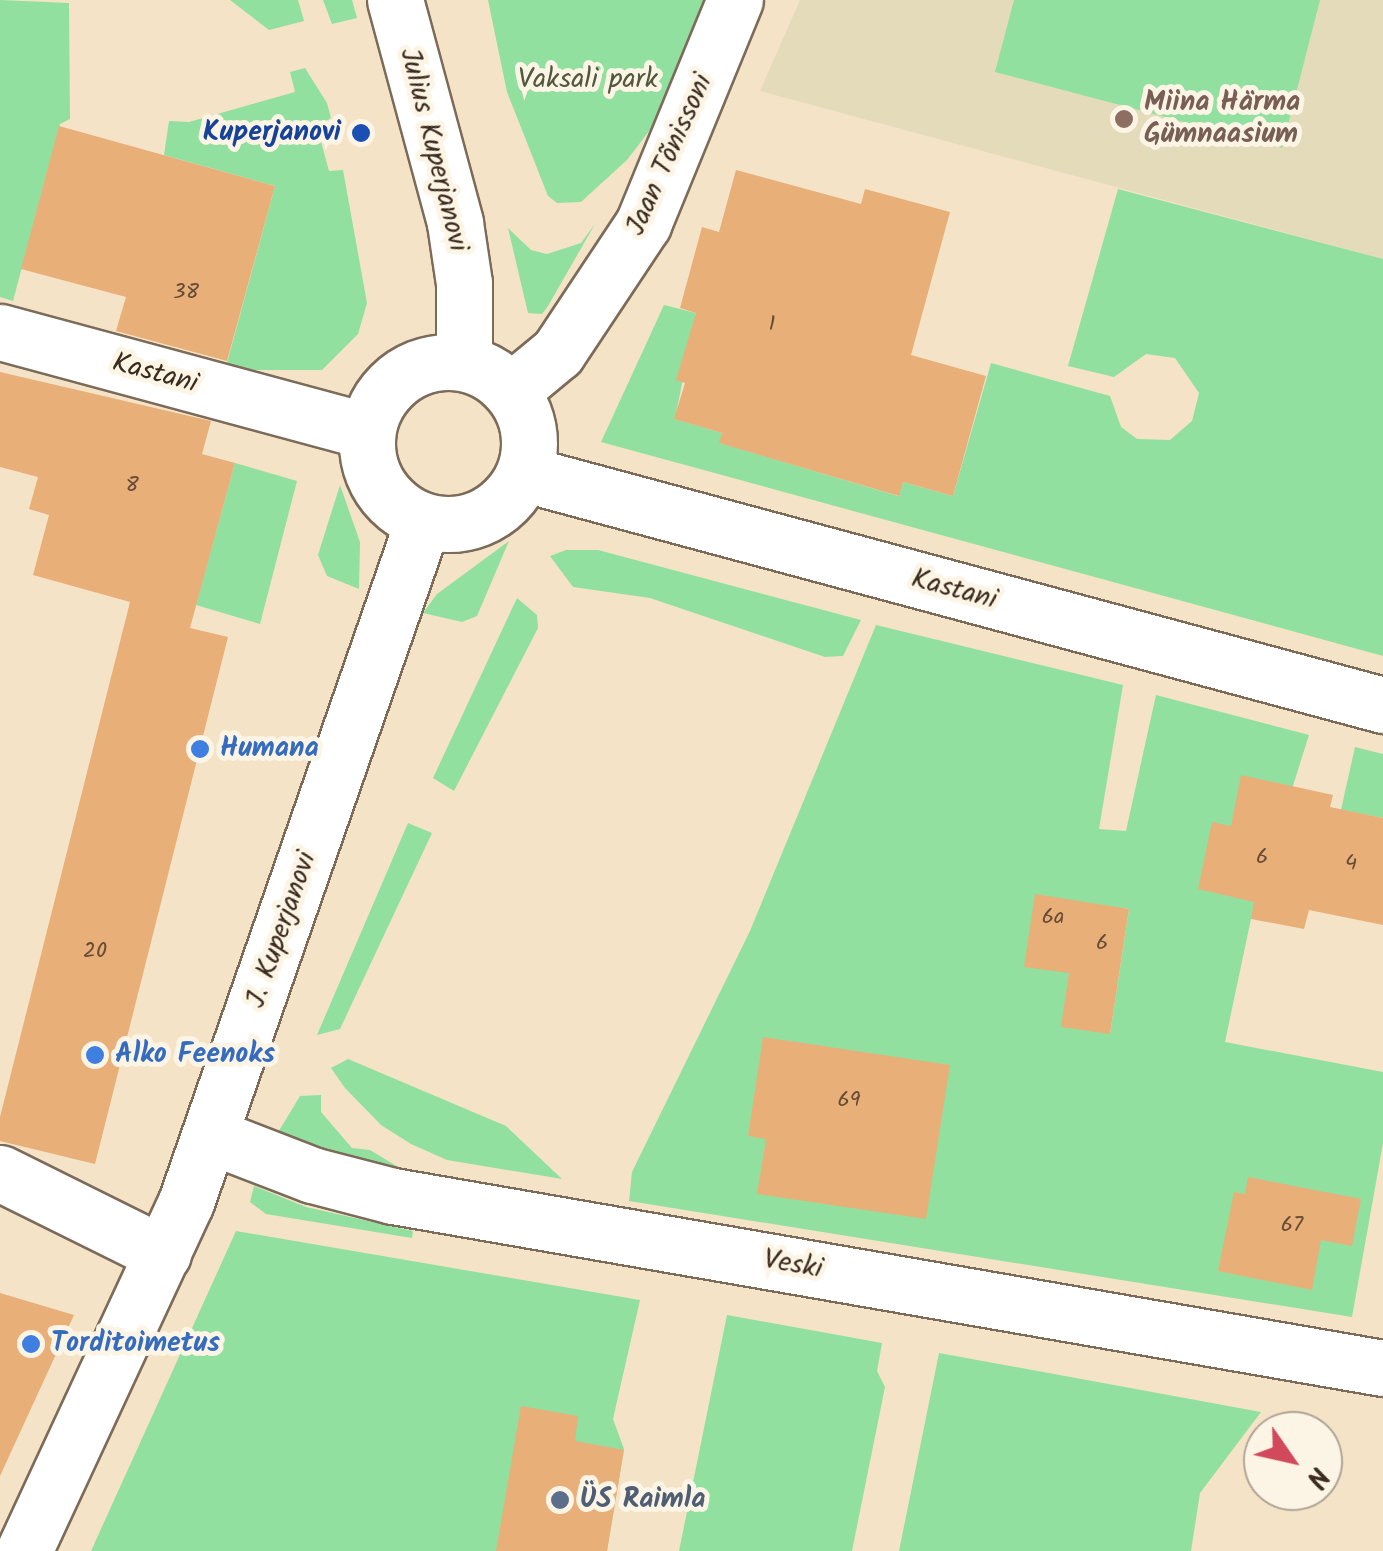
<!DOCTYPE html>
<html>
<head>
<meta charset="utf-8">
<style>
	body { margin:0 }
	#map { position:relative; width:1383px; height:1551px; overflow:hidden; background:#f4e3c7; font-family:Kalam,sans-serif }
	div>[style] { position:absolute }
	.built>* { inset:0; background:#e3dbba }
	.green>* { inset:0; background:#92e09f }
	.building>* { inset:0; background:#e9af79 }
	.roads { filter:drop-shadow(2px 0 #7c6b59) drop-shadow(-2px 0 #7c6b59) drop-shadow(0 2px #7c6b59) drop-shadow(0 -2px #7c6b59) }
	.minor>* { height:55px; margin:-27.5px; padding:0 27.5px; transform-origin:27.5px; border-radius:27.5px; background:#fff }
	.minor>.ring { margin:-27.5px; padding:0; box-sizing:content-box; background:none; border:55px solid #fff; border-radius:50% }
	.dots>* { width:28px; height:28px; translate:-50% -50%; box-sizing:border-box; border:5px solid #fcf5e5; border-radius:50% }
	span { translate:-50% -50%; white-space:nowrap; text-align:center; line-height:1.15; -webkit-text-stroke:10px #fcf5e5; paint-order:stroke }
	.number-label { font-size:22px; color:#664b35 }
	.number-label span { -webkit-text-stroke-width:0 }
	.park-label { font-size:28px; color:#51583e }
	.education-label { font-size:28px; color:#785e54; font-weight:700 }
	.left { translate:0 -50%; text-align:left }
	.transit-label { font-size:28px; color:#164399; font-weight:700 }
	.right { translate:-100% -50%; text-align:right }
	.street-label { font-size:28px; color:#3b2a1e }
	.shop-label { font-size:28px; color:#366cbe; font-weight:700 }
	.service-label { font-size:28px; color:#4e5e75; font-weight:700 }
	.north { position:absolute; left:1243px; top:1411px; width:100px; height:100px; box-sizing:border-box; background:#fcf5e5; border:2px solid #afa495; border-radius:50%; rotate:124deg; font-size:28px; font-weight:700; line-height:40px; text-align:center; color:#3b2a1e }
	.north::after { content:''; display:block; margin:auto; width:35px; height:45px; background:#d1495b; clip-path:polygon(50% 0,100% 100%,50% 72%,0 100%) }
</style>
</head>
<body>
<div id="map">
	<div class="built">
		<div style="clip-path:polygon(800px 0,1383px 0,1383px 259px,760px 91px)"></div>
	</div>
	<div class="green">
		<div style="clip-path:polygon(0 0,69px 3px,70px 119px,60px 124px,13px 301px,0 297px)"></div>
		<div style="clip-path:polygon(230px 0,298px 0,304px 21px,269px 30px)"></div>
		<div style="clip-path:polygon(323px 0,352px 0,357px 18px,332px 24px)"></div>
		<div style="clip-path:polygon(488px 0,705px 0,663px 113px,627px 160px,581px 202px,557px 203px,548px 196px,507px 92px)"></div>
		<div style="clip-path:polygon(1014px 0,1320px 0,1282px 148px,995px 72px)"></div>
		<div style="clip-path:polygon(305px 68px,327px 103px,331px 118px,317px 127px,329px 171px,343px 170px,367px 303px,358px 334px,322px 370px,225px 370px,275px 186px,164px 155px,169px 121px,189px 122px,295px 92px,290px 72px)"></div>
		<div style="clip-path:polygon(1118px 189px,1383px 259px,1383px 656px,601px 442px,664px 305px,696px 313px,675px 419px,722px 433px,720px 443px,898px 496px,903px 482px,953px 496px,991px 363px,1110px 396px,1121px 427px,1137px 439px,1170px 440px,1192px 421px,1199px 393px,1175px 358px,1146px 354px,1114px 377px,1068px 366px)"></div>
		<div style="clip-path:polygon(595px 224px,548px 306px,542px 314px,528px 313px,508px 228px,531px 250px,547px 254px,581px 243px)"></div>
		<div style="clip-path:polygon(235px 463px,297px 481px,260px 624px,196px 605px)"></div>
		<div style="clip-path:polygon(340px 485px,360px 542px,359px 589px,327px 576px,318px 555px)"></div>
		<div style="clip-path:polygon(509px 541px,477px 616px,462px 622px,423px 613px,437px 594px)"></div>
		<div style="clip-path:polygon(566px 550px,598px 550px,861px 620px,843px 656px,825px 657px,650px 598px,573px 587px,550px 556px)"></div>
		<div style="clip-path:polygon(517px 598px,537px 615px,538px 628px,454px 791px,433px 778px)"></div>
		<div style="clip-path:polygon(evenodd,876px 625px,1123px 685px,1099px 829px,1126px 831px,1156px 695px,1309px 735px,1251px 919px,1225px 1042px,1383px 1072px,1383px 1143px,1352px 1317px,629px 1201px,632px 1172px,750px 931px,876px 625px,1085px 903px,1129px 909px,1110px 1034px,1085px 903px)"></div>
		<div style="clip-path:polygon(1355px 747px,1383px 754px,1383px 818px,1341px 810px)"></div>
		<div style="clip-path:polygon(408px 823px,432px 833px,340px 1029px,317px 1035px)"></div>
		<div style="clip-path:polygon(348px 1059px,506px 1126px,562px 1179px,447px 1160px,411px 1144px,381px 1125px,345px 1088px,331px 1068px)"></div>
		<div style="clip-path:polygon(321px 1095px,321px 1112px,352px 1148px,370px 1150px,428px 1185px,274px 1139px,300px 1096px)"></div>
		<div style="clip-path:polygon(254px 1186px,306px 1207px,413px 1231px,412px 1238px,266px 1214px,250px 1202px)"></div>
		<div style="clip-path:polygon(236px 1231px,640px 1300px,613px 1419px,624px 1449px,607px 1551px,91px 1551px)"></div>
		<div style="clip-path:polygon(727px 1315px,882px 1343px,877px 1371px,885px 1387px,852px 1551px,679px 1551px)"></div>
		<div style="clip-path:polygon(939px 1353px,1261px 1412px,1200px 1493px,1191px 1551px,899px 1551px)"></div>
	</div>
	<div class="building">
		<div style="clip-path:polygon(59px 126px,275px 186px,227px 361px,116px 331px,126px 297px,21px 269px)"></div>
		<div style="clip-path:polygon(736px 170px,861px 204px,865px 189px,950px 212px,911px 355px,986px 376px,953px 496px,903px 482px,899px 496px,719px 443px,722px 433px,674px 419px,685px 383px,676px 380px,696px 313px,680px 308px,702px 227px,719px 232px)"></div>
		<div style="clip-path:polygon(0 372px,211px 421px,202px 454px,235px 463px,190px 628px,228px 637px,95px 1164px,0 1141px,0 1117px,130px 602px,33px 575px,49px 515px,29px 509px,38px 477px,0 467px)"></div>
		<div style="clip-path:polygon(1241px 775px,1333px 795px,1330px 807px,1383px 818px,1383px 925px,1309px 910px,1304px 929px,1251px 919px,1254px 902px,1198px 889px,1212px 822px,1231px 826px)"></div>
		<div style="clip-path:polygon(1035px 894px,1129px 909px,1110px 1034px,1061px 1027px,1069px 973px,1024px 967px)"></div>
		<div style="clip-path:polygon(763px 1037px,950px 1065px,926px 1219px,757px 1194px,766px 1139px,748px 1136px)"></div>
		<div style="clip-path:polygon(1248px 1177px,1361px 1199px,1352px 1246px,1321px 1240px,1312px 1290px,1218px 1271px,1234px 1192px,1245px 1194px)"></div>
		<div style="clip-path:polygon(0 1293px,74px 1315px,0 1476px)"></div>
		<div style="clip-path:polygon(521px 1406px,578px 1416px,575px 1441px,624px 1450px,607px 1551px,496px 1551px)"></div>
	</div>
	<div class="roads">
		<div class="minor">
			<div style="left:395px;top:0;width:231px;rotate:74.9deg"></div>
			<div style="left:455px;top:223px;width:61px;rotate:81.5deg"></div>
			<div style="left:464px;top:283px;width:78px;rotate:90deg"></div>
			<div style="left:0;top:332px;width:380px;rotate:15.1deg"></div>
			<div class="ring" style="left:367px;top:362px;width:107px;height:107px"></div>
			<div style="left:511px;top:391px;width:61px;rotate:-39.7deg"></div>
			<div style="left:558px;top:352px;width:154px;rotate:-56.4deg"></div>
			<div style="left:643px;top:224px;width:242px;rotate:-67.7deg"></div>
			<div style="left:525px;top:474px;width:889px;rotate:15.07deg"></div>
			<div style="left:211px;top:1136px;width:108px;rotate:21.1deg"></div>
			<div style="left:312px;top:1175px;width:84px;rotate:14.5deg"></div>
			<div style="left:393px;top:1196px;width:1005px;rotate:9.86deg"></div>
			<div style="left:0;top:1173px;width:182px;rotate:26.4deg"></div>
			<div style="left:24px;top:1551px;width:385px;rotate:-65.1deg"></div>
			<div style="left:186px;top:1202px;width:721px;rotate:-70.81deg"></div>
		</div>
	</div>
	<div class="dots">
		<div style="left:1124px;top:119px;background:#8d6e63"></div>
		<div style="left:361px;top:133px;background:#1a4fb4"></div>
		<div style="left:200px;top:749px;background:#3f7fe0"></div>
		<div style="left:95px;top:1055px;background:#3f7fe0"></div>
		<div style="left:31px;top:1344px;background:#3f7fe0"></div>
		<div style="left:560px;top:1500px;background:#5c6f8a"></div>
	</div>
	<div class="number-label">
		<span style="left:186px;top:293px">38</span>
		<span style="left:772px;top:325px">1</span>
		<span style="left:132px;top:486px">8</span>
		<span style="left:1262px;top:858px">6</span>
		<span style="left:1351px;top:864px">4</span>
		<span style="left:1053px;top:918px">6a</span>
		<span style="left:1102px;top:944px">6</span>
		<span style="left:95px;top:952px">20</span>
		<span style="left:849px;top:1101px">69</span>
		<span style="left:1292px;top:1226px">67</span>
	</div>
	<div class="park-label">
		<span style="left:588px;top:80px">Vaksali park</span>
	</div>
	<div class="education-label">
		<span class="left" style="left:1144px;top:119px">Miina Härma<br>Gümnaasium</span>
	</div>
	<div class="transit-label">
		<span class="right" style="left:341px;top:133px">Kuperjanovi</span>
	</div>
	<div class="street-label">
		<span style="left:433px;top:150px;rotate:76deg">Julius Kuperjanovi</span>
		<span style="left:670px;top:155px;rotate:-66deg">Jaan Tõnissoni</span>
		<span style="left:155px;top:374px;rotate:15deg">Kastani</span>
		<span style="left:954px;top:590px;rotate:15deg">Kastani</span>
		<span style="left:282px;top:930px;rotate:-71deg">J. Kuperjanovi</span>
		<span style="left:793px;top:1265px;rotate:10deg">Veski</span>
	</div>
	<div class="shop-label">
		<span class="left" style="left:220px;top:749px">Humana</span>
		<span class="left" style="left:115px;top:1055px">Alko Feenoks</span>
		<span class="left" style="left:51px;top:1344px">Torditoimetus</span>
	</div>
	<div class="service-label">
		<span class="left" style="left:580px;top:1500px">ÜS Raimla</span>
	</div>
	<div class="north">N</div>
</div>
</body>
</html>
